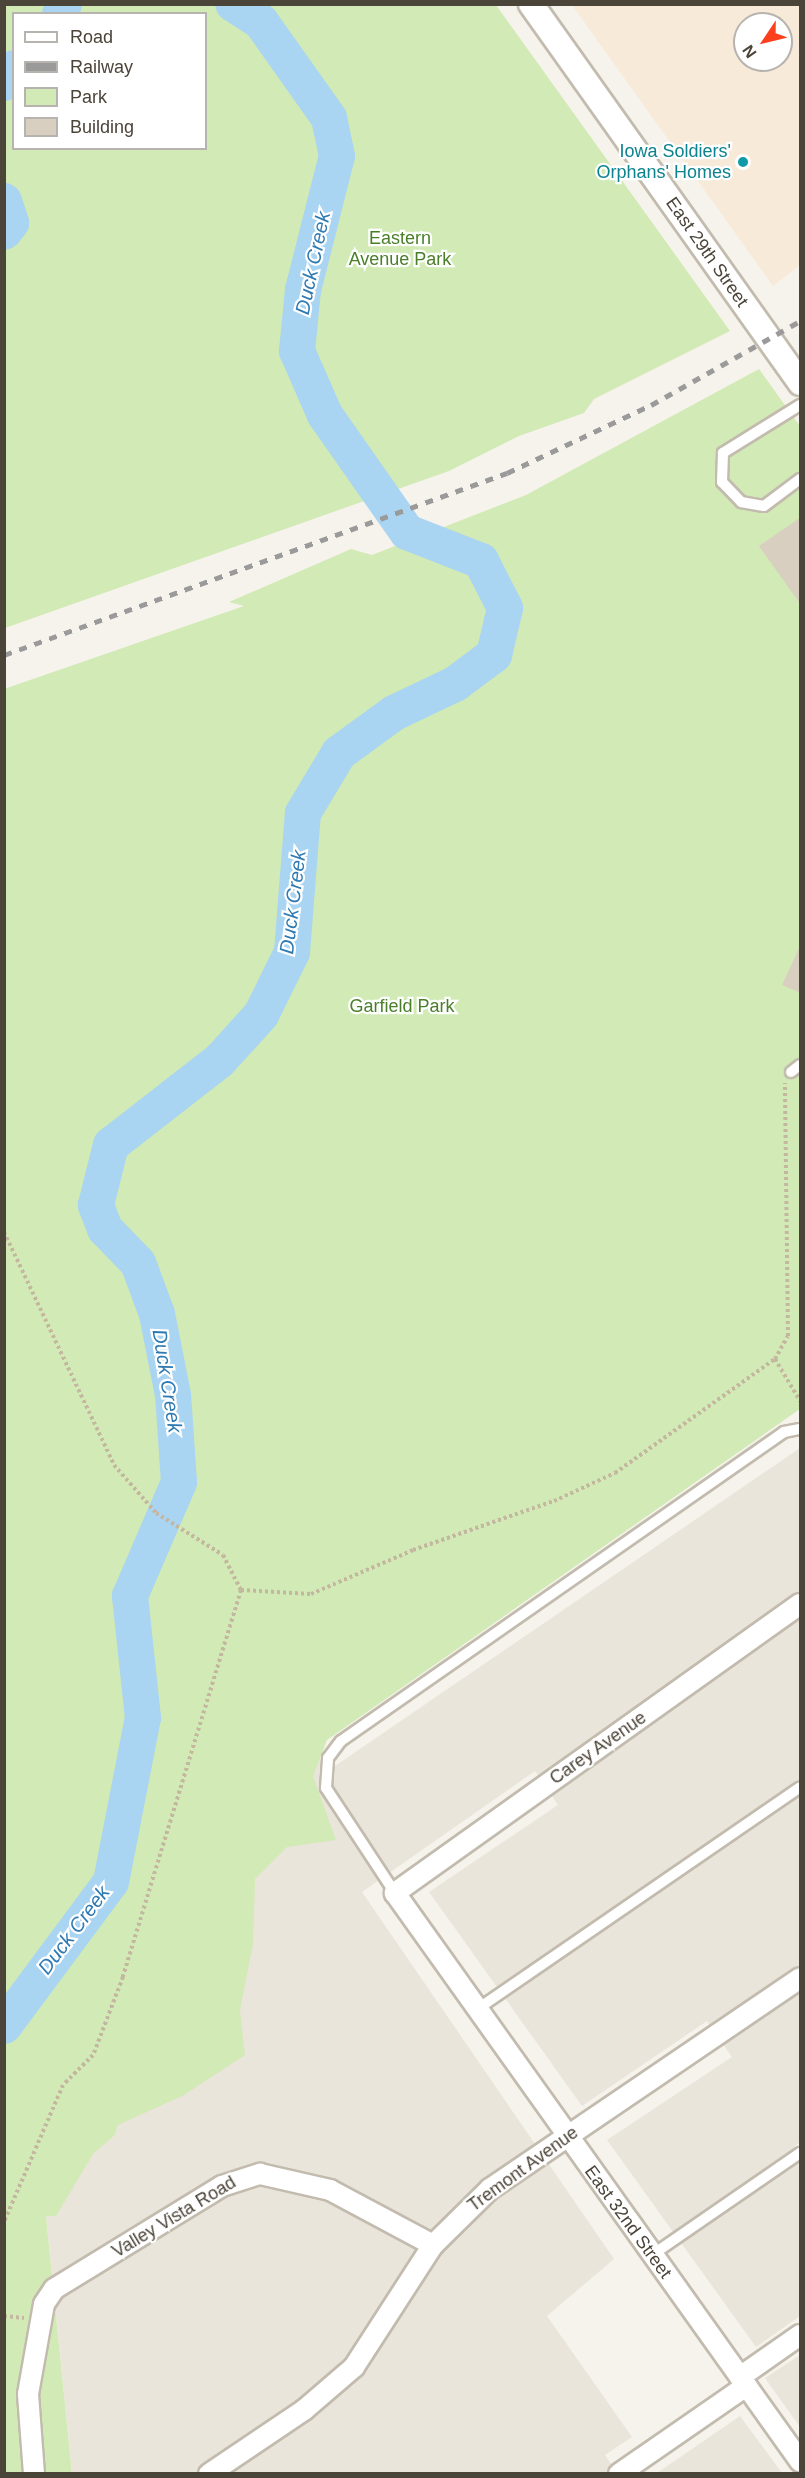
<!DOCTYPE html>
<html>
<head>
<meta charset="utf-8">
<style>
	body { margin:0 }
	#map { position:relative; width:805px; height:2478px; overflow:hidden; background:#f6f3ec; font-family:Arial,sans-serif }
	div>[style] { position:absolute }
	.residential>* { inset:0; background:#eae5da }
	.commercial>* { inset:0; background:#f7ead8 }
	.green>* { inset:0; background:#d2eab5 }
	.river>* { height:36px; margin:-18px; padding:0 18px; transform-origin:18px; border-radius:18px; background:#a9d4f2 }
	.building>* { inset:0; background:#d8cfc1 }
	.path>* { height:4px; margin-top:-2px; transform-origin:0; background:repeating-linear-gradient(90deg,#c4b79f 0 3px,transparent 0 6px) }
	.roads { filter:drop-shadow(2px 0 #c2bbae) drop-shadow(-2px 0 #c2bbae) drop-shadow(0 2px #c2bbae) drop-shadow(0 -2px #c2bbae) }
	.service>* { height:10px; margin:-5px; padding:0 5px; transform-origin:5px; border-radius:5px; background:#fff }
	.minor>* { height:20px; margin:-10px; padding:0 10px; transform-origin:10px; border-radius:10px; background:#fff }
	.tertiary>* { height:24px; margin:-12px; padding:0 12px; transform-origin:12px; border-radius:12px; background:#fff }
	.rail>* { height:4.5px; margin-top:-2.25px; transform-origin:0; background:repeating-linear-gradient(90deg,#9a9a9a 0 8px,transparent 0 16px) }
	.dots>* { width:16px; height:16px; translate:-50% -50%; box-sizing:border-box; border:3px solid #fff; border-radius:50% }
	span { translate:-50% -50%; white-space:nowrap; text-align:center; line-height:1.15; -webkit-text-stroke:4.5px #fff; paint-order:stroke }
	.culture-label { font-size:18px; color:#0d838f }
	.right { translate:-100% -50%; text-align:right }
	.park-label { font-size:18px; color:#4a7f2a }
	.street-label { font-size:18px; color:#4b4439 }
	.water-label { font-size:20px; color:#2e7ab2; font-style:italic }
	.frame { position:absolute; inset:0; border:6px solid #4b4439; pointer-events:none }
	.legend { position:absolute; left:12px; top:12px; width:195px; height:138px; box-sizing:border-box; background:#fff; border:2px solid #b7b4b0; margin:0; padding:8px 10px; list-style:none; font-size:18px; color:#4b4439 }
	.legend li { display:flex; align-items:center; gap:12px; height:30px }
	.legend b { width:30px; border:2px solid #b7b4b0 }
	.north { position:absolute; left:733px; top:12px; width:60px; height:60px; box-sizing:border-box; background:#fff; border:2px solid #b7b4b0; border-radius:50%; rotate:235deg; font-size:16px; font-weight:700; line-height:24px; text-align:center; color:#4b4439 }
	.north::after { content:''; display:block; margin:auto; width:21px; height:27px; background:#fc3f1d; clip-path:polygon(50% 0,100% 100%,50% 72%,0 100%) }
</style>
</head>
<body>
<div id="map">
	<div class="residential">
		<div style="clip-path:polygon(800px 1448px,800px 2142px,794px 2147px,800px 2156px,800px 2316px,756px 2347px,607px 2140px,732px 2057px,707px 2021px,582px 2106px,429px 1892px,558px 1805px,535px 1771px,362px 1892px,614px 2259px,547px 2316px,632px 2437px,605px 2455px,617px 2473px,72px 2473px,44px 2195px,115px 2135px,254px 1658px,332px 1768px)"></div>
		<div style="clip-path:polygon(800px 2355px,800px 2427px,765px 2378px)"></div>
		<div style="clip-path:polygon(740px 2416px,782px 2473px,657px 2473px)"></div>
	</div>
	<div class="commercial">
		<div style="clip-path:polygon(evenodd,572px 5px,800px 5px,800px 265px,773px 286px,572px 5px,745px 24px,781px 24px,781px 60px,745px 60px,745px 24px)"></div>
	</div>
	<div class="green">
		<div style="clip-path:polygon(evenodd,4px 5px,496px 5px,730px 331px,594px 399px,584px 413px,519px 436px,449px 471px,5px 628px,4px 5px,14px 14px,206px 14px,206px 148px,14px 148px,14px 14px)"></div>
		<div style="clip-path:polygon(759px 369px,800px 426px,800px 1409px,327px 1740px,313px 1776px,336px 1840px,287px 1847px,255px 1879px,253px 1944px,240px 2010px,245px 2055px,184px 2095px,118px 2125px,115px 2135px,93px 2154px,56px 2216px,46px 2216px,72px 2474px,4px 2473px,4px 689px,244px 606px,229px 602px,351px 549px,372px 555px,526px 495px)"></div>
	</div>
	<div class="river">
		<div style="left:60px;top:14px;width:11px;rotate:-68deg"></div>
		<div style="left:4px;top:83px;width:18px;rotate:-56deg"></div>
		<div style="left:4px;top:201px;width:23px;rotate:72deg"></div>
		<div style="left:11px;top:223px;width:11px;rotate:128deg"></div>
		<div style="left:4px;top:2026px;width:179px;rotate:-53.4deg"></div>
		<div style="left:111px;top:1882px;width:167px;rotate:-79deg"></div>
		<div style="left:143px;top:1718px;width:123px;rotate:-96.1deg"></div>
		<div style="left:130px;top:1596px;width:124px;rotate:-66.7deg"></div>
		<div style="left:179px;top:1482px;width:87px;rotate:-93.9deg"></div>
		<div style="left:173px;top:1395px;width:83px;rotate:-101.2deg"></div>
		<div style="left:157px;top:1314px;width:54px;rotate:-110.4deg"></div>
		<div style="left:138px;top:1263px;width:47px;rotate:-134.1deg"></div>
		<div style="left:105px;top:1229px;width:26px;rotate:-111deg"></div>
		<div style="left:96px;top:1205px;width:62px;rotate:-76deg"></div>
		<div style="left:111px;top:1145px;width:138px;rotate:-37.9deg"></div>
		<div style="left:220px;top:1060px;width:61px;rotate:-47.7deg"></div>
		<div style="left:261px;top:1015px;width:70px;rotate:-63.8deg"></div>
		<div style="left:292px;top:952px;width:139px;rotate:-85.5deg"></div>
		<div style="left:303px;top:813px;width:70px;rotate:-59deg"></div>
		<div style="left:339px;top:753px;width:68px;rotate:-36deg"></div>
		<div style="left:394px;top:713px;width:68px;rotate:-25.4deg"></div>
		<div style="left:455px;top:684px;width:49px;rotate:-36.6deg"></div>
		<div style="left:494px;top:655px;width:48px;rotate:-76.8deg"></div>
		<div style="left:505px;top:608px;width:53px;rotate:-117.1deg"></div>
		<div style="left:481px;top:561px;width:79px;rotate:-158.6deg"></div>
		<div style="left:407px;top:532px;width:143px;rotate:-125deg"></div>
		<div style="left:325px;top:415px;width:70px;rotate:-113.6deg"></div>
		<div style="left:297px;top:351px;width:61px;rotate:-84.4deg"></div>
		<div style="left:303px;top:290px;width:138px;rotate:-75.8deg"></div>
		<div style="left:337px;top:156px;width:39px;rotate:-102deg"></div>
		<div style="left:329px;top:118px;width:118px;rotate:-125.3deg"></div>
		<div style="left:261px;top:22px;width:33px;rotate:-147deg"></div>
	</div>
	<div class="building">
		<div style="clip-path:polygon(801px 517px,801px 605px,759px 546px)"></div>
		<div style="clip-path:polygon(801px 944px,801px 993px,782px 985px)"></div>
	</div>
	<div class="path">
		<div style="left:4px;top:1232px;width:258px;rotate:64.7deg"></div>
		<div style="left:114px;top:1465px;width:64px;rotate:48.8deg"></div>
		<div style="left:156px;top:1513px;width:79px;rotate:32.1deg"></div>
		<div style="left:223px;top:1555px;width:39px;rotate:63deg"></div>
		<div style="left:241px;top:1590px;width:405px;rotate:107deg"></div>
		<div style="left:123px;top:1977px;width:84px;rotate:111deg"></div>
		<div style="left:93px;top:2055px;width:42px;rotate:135deg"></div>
		<div style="left:63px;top:2085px;width:149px;rotate:113.3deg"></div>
		<div style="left:775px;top:1359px;width:49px;rotate:59.2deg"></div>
		<div style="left:241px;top:1590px;width:70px;rotate:3.3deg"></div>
		<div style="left:311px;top:1594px;width:111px;rotate:-23.3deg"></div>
		<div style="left:413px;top:1550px;width:149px;rotate:-19.2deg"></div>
		<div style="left:554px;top:1501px;width:67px;rotate:-24.7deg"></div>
		<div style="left:615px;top:1473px;width:196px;rotate:-35.5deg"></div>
		<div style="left:775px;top:1359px;width:26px;rotate:-61deg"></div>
		<div style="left:788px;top:1336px;width:253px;rotate:-90.7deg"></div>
		<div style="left:4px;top:2316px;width:20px;rotate:6deg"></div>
	</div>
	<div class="roads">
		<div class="service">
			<div style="left:800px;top:405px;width:91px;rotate:148.1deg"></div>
			<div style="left:723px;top:453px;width:29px;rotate:92deg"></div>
			<div style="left:722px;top:482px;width:28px;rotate:46deg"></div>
			<div style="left:741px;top:502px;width:23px;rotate:10deg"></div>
			<div style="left:764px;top:506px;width:45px;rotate:-36.9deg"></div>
			<div style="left:791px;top:1072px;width:11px;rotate:-38deg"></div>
			<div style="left:395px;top:1893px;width:126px;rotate:-123.3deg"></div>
			<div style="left:326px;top:1788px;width:30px;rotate:-86deg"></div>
			<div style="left:328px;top:1758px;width:21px;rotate:-53deg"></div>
			<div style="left:341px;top:1741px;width:540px;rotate:-34.9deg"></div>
			<div style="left:784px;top:1432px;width:16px;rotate:-11deg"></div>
			<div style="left:476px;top:2010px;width:393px;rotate:-34.5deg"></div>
			<div style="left:652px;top:2255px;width:180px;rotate:-34.6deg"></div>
		</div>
		<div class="minor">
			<div style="left:800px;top:1604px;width:498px;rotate:144.5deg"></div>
			<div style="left:395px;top:1893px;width:698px;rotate:54.51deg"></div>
			<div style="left:740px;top:2377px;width:73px;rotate:-35deg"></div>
			<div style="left:34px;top:2474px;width:80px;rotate:-94.3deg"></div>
			<div style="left:28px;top:2394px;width:91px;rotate:-79.9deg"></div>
			<div style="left:44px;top:2304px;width:18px;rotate:-56deg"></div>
			<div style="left:54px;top:2289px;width:197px;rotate:-31.5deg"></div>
			<div style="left:222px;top:2186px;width:40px;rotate:-18deg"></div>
			<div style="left:260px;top:2174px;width:72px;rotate:12.9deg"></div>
			<div style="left:330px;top:2190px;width:117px;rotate:28.1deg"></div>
			<div style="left:209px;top:2474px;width:115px;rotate:-34deg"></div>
			<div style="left:304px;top:2410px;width:66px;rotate:-40.7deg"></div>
			<div style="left:354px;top:2367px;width:145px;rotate:-57.1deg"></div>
			<div style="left:433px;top:2245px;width:80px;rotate:-44.5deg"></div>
			<div style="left:490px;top:2189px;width:375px;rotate:-34.2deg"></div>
			<div style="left:619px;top:2474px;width:155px;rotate:-34.7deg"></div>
		</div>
		<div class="tertiary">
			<div style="left:531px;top:4px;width:465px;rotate:54.6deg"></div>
		</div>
	</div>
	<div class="rail">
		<div style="left:4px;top:655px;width:535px;rotate:-19.89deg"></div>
		<div style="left:507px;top:473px;width:159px;rotate:-25.3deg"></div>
		<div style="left:651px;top:405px;width:171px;rotate:-29.4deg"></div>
	</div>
	<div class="dots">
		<div style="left:743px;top:162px;background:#0f9aa8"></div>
	</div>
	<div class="culture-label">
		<span class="right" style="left:731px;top:162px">Iowa Soldiers'<br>Orphans' Homes</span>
	</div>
	<div class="park-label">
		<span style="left:400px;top:249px">Eastern<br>Avenue Park</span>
		<span style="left:402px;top:1006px">Garfield Park</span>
	</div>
	<div class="street-label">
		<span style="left:707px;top:252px;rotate:55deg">East 29th Street</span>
		<span style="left:598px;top:1748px;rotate:-35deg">Carey Avenue</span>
		<span style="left:523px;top:2169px;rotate:-36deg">Tremont Avenue</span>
		<span style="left:174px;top:2217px;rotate:-31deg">Valley Vista Road</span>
		<span style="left:628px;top:2222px;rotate:54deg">East 32nd Street</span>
	</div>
	<div class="water-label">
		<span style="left:313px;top:263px;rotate:-78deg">Duck Creek</span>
		<span style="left:293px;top:902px;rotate:-83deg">Duck Creek</span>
		<span style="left:167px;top:1381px;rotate:81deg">Duck Creek</span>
		<span style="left:74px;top:1930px;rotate:-53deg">Duck Creek</span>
	</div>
	<div class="frame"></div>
	<ul class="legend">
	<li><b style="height:8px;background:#fff"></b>Road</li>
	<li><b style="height:8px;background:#9a9a9a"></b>Railway</li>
	<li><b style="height:16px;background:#d2eab5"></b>Park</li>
	<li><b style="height:16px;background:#d8cfc1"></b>Building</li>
	</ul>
	<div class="north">N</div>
</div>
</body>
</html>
